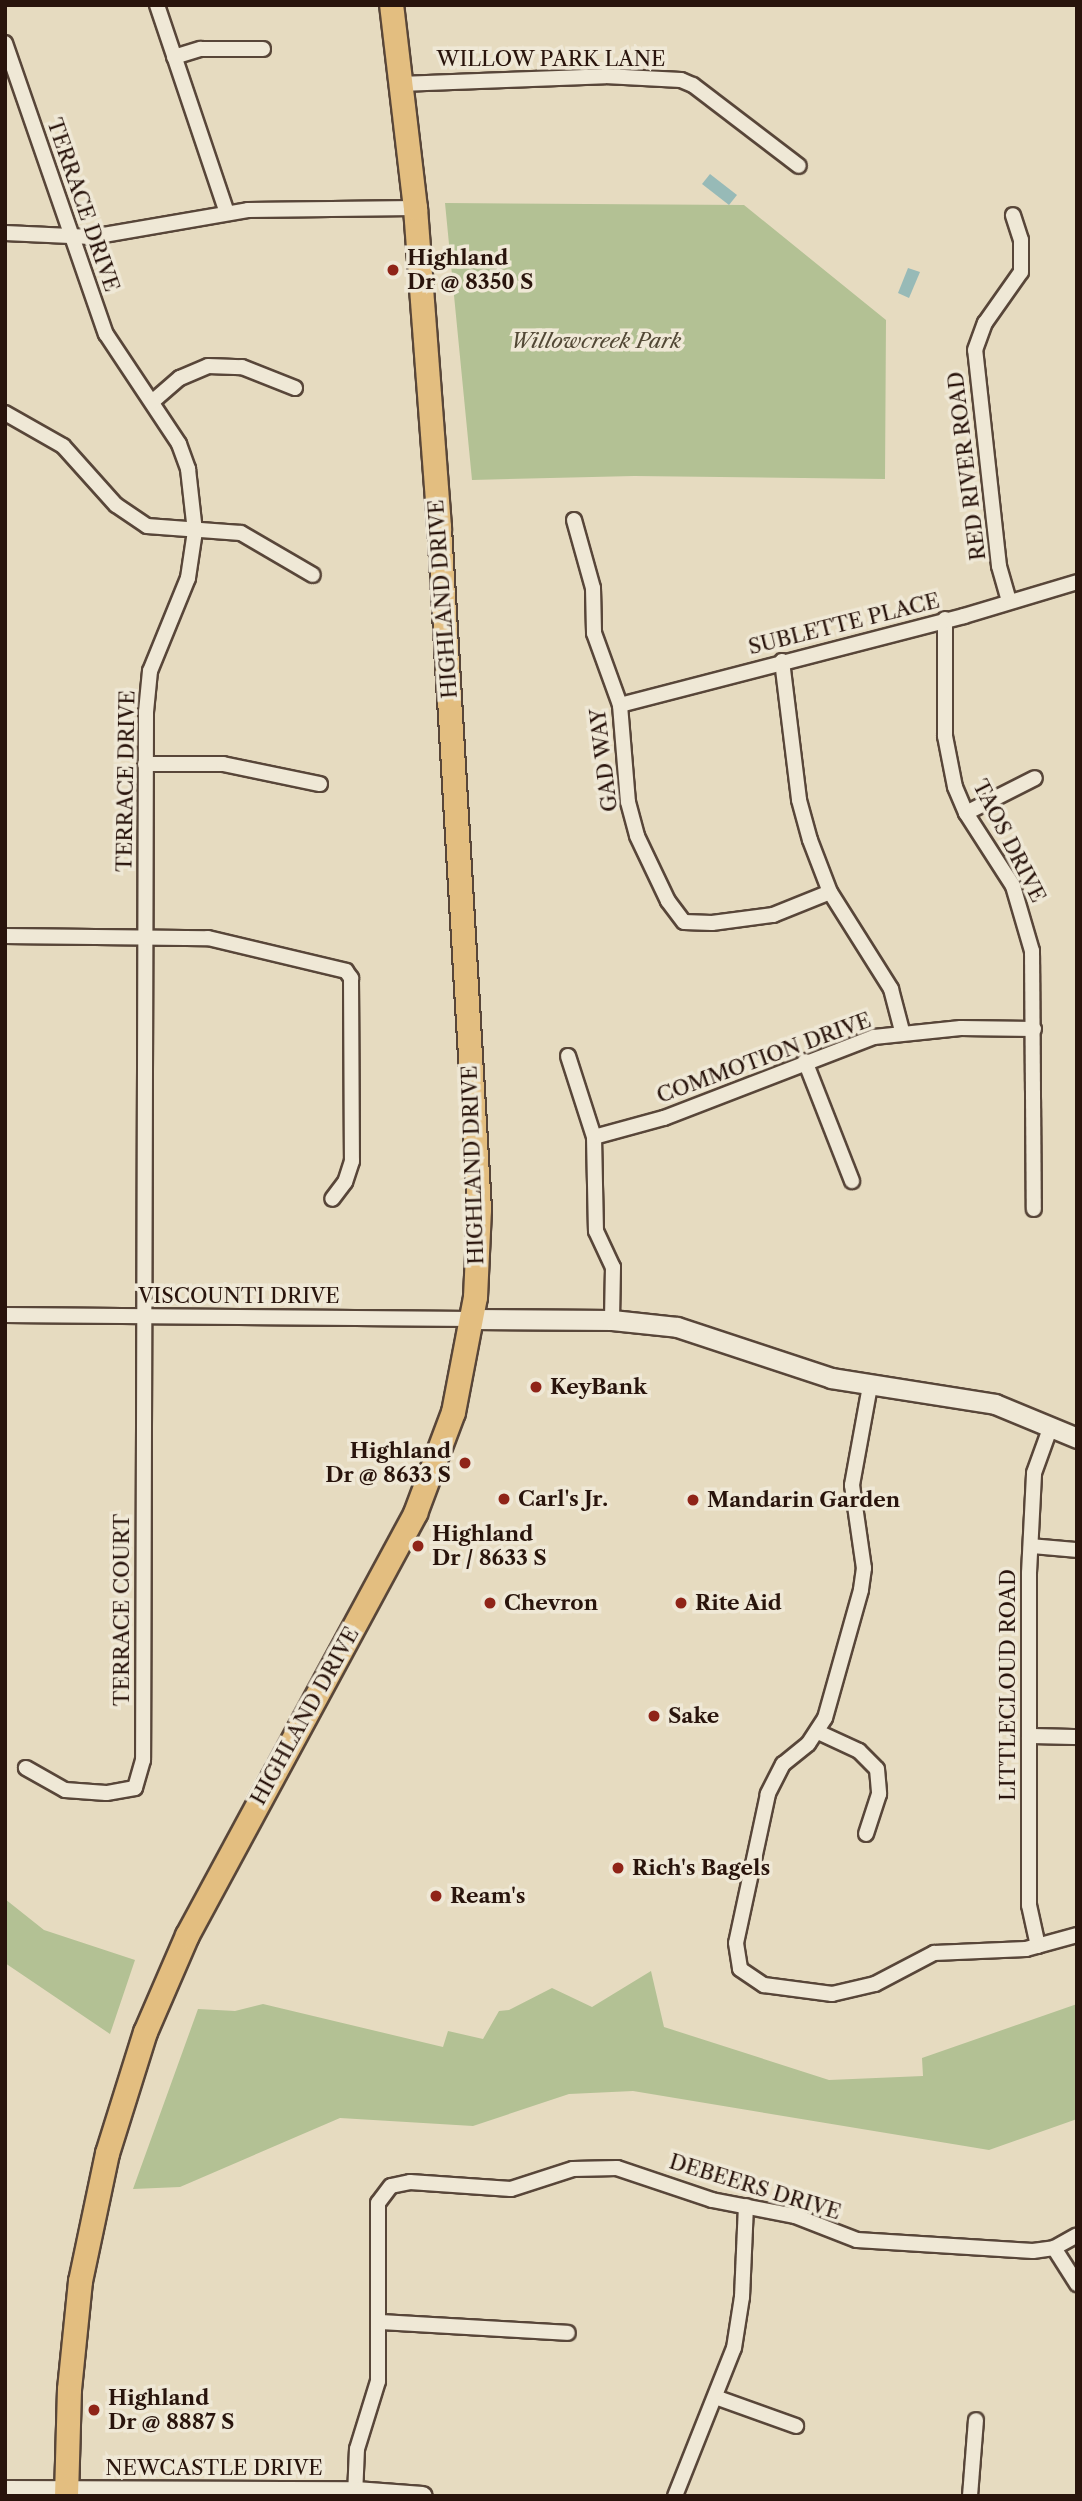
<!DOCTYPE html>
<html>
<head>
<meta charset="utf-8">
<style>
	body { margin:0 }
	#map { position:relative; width:1082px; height:2501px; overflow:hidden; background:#e6dbc0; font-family:"Libre Caslon Text",serif }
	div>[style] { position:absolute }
	.green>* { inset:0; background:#b3c194 }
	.water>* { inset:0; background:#97bab7 }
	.roads { filter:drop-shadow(2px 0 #584639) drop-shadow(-2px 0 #584639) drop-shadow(0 2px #584639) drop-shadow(0 -2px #584639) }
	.street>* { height:14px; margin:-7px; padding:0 7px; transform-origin:7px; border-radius:7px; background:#efe8d6 }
	.secondary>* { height:19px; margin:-9.5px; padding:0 9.5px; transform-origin:9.5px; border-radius:9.5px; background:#efe8d6 }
	.primary>* { height:23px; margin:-11.5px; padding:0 11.5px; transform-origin:11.5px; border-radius:11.5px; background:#e3be80 }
	.dots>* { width:19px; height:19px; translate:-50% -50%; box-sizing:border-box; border:4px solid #efe8d6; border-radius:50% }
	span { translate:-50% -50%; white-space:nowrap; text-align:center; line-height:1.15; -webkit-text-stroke:7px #efe8d6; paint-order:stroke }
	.street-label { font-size:21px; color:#29140c }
	.poi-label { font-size:21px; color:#29140c; font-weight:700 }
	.left { translate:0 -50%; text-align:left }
	.right { translate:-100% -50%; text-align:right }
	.park-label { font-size:21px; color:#524835; font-style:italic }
	.frame { position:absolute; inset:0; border:7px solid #29140c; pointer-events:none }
</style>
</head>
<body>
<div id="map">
	<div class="green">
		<div style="clip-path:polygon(445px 203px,744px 205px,886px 320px,885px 479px,634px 476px,472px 480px)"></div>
		<div style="clip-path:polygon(5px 1899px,44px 1930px,135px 1960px,110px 2034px,5px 1963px)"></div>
		<div style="clip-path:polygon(651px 1971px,664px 2027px,829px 2080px,923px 2076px,922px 2058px,1077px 2004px,1077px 2119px,989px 2150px,633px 2091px,569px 2094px,473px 2126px,340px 2118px,180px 2187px,133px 2189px,198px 2009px,235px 2011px,263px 2004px,443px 2047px,448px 2031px,483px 2039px,499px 2011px,509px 2010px,552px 1988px,592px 2007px)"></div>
	</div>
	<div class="water">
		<div style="clip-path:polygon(710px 174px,737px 195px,729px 205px,702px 184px)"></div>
		<div style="clip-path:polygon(908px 268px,920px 272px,909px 298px,898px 293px)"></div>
	</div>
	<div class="roads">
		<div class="street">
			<div style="left:157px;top:5px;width:219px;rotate:71.4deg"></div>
			<div style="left:5px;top:43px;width:308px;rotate:70.9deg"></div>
			<div style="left:106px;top:334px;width:132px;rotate:56.4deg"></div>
			<div style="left:179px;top:444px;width:27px;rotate:70deg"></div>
			<div style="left:188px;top:469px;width:62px;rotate:83.6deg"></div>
			<div style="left:195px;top:531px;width:48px;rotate:98.5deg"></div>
			<div style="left:188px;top:578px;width:100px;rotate:112.2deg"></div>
			<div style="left:150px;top:671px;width:41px;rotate:95.6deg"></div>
			<div style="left:146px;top:712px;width:1048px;rotate:90.16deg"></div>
			<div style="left:143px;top:1760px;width:29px;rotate:106deg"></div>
			<div style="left:135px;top:1788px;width:29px;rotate:170deg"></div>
			<div style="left:106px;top:1793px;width:41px;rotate:-175.8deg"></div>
			<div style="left:65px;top:1790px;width:45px;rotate:-150.6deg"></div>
			<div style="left:174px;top:57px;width:28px;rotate:-17deg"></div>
			<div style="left:201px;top:49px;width:62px"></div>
			<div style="left:400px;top:84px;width:205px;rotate:-2.2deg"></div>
			<div style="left:605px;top:76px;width:76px;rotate:3deg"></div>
			<div style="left:681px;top:80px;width:13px;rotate:23deg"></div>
			<div style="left:693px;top:85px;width:133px;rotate:37.4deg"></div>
			<div style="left:5px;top:233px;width:87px;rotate:2.6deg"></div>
			<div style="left:92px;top:237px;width:158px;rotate:-9.8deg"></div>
			<div style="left:248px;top:210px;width:167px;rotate:-0.7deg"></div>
			<div style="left:152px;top:402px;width:37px;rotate:-41deg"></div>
			<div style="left:180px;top:378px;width:30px;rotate:-23deg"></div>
			<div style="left:208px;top:366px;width:34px;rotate:2deg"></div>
			<div style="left:242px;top:367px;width:57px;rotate:21.6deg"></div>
			<div style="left:5px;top:413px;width:67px;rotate:29.6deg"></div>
			<div style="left:63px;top:446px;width:79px;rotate:48.1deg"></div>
			<div style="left:116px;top:505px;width:37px;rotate:34deg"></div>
			<div style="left:147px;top:526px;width:94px;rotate:4.3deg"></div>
			<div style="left:241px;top:533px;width:83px;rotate:30.3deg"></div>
			<div style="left:574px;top:520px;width:71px;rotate:74.4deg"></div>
			<div style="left:593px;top:588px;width:45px;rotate:88.7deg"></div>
			<div style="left:594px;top:633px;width:77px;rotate:70.1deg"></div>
			<div style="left:620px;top:705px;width:97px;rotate:85.3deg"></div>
			<div style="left:628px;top:802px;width:35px;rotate:75deg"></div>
			<div style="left:637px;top:836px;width:72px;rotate:64.5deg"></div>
			<div style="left:668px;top:901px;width:26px;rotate:53deg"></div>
			<div style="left:684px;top:922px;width:28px;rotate:2deg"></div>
			<div style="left:712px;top:923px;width:62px;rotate:-7.5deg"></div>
			<div style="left:773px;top:915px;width:61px;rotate:-22deg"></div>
			<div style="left:1009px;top:601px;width:36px;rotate:-106deg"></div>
			<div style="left:999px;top:566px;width:217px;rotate:-96.3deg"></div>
			<div style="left:975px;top:350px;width:29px;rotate:-70deg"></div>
			<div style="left:985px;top:323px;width:62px;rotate:-54.8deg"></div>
			<div style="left:1021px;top:272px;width:32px;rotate:-90deg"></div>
			<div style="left:1021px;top:240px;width:26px;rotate:-108deg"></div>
			<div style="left:945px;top:619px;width:117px;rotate:90deg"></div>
			<div style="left:945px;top:736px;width:52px;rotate:78.9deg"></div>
			<div style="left:955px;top:787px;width:28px;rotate:67deg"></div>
			<div style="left:966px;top:813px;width:87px;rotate:57.2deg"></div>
			<div style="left:1013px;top:886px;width:68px;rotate:73.7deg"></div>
			<div style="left:1032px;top:951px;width:258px;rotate:89.6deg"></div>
			<div style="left:782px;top:661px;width:140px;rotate:83deg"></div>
			<div style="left:799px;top:800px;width:41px;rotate:74.6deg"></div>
			<div style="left:810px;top:840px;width:56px;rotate:69deg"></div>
			<div style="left:830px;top:892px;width:115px;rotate:57.8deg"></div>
			<div style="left:891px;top:989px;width:43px;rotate:75.3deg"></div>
			<div style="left:620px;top:705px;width:355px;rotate:-14.5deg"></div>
			<div style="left:964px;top:616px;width:118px;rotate:-16.7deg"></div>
			<div style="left:145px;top:764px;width:78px"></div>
			<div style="left:223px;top:764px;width:99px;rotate:11.7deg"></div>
			<div style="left:966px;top:813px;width:77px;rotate:-26.9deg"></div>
			<div style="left:5px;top:936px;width:203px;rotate:0.6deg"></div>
			<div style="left:208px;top:938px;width:142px;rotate:13.4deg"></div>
			<div style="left:346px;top:971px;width:9px;rotate:54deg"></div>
			<div style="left:351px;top:978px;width:183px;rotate:89.7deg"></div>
			<div style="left:352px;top:1161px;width:22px;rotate:108deg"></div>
			<div style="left:345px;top:1182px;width:21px;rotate:127deg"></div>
			<div style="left:568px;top:1056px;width:85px;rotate:72.2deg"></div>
			<div style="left:594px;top:1137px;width:94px;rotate:88.8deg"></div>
			<div style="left:596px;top:1231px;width:40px;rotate:65deg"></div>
			<div style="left:613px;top:1267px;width:53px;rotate:91.1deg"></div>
			<div style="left:805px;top:1061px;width:129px;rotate:68.6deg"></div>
			<div style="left:594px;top:1137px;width:73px;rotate:-15.2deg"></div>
			<div style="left:664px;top:1118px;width:225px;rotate:-21.1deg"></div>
			<div style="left:874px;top:1037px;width:87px;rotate:-5.9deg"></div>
			<div style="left:961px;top:1028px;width:73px;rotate:0.8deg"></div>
			<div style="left:5px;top:1315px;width:467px;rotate:0.5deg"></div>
			<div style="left:870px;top:1386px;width:101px;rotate:100.3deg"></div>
			<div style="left:852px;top:1485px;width:84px;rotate:81.8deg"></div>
			<div style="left:864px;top:1568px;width:22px;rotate:98deg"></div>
			<div style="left:861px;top:1590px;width:133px;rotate:105.7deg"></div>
			<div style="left:825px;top:1718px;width:31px;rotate:123deg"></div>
			<div style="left:808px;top:1744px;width:32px;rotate:141deg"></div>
			<div style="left:783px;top:1764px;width:34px;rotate:117deg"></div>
			<div style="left:768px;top:1794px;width:152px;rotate:102.1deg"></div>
			<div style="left:736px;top:1943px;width:26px;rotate:81deg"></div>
			<div style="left:740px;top:1969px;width:29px;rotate:34deg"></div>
			<div style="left:764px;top:1985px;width:69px;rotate:7.5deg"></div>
			<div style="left:832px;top:1994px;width:44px;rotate:-13.1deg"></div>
			<div style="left:875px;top:1984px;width:67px;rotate:-27.7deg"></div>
			<div style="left:934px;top:1953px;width:92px;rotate:-2.5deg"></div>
			<div style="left:1026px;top:1949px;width:53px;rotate:-15.4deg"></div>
			<div style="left:1031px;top:1546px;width:46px;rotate:5deg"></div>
			<div style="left:818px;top:1732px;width:45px;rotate:24.9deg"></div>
			<div style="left:859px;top:1751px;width:25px;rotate:45deg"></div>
			<div style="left:877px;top:1769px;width:25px;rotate:85deg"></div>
			<div style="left:879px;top:1794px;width:42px;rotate:108deg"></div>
			<div style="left:1029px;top:1736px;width:48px;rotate:1.2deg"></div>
			<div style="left:1038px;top:1946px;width:42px;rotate:-102.4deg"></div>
			<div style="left:1029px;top:1905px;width:332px;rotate:-90deg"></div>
			<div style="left:1029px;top:1573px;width:100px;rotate:-87.1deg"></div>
			<div style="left:1034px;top:1473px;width:50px;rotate:-70.1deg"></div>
			<div style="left:1054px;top:2248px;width:43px;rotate:57.4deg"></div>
			<div style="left:379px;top:2322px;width:189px;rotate:3.3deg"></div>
			<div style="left:718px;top:2398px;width:83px;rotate:19.7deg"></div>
			<div style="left:355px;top:2496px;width:47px;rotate:-87.6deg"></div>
			<div style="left:357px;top:2449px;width:71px;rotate:-72.8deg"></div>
			<div style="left:378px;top:2381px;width:178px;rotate:-90deg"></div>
			<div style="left:378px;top:2203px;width:21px;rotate:-53deg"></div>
			<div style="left:391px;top:2186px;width:19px;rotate:-12deg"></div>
			<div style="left:410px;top:2182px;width:101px;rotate:4deg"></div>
			<div style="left:511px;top:2189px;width:65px;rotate:-17.9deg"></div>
			<div style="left:573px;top:2169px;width:44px;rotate:-1.3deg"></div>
			<div style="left:617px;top:2168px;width:100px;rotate:18.6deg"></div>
			<div style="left:712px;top:2200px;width:85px;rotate:10.9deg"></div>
			<div style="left:795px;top:2216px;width:66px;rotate:21.2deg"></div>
			<div style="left:857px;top:2240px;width:176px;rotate:3.6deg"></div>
			<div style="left:1033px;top:2251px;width:21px;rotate:-8deg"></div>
			<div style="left:1054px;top:2248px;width:26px;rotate:-29deg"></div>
			<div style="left:675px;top:2496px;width:159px;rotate:-68.3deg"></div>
			<div style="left:734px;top:2348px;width:52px;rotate:-81.1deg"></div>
			<div style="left:742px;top:2297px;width:91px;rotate:-87.5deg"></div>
			<div style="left:970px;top:2496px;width:76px;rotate:-85.5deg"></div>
		</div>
		<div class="secondary">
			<div style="left:472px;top:1319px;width:140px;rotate:0.4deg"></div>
			<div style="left:612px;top:1320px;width:65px;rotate:6.1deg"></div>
			<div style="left:677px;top:1327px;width:162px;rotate:18.3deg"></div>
			<div style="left:831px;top:1378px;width:166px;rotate:9deg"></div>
			<div style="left:995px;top:1404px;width:89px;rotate:22.5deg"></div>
			<div style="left:5px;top:2490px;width:350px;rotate:0.2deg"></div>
			<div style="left:355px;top:2491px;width:67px;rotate:4.3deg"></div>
		</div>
		<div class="primary">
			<div style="left:66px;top:2496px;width:107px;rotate:-88.4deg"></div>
			<div style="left:69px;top:2389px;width:109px;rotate:-84.2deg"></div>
			<div style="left:80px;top:2281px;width:131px;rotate:-78.1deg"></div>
			<div style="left:107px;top:2153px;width:127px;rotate:-72.6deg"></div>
			<div style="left:145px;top:2032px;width:106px;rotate:-66.6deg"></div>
			<div style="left:187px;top:1935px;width:480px;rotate:-61.6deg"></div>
			<div style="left:415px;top:1513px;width:108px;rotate:-69.4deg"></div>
			<div style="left:453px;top:1412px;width:117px;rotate:-79.2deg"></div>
			<div style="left:475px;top:1297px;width:88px;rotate:-87.4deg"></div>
			<div style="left:479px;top:1209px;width:683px;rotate:-93.36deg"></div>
			<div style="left:439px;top:527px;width:320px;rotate:-94.3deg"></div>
			<div style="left:415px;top:208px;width:204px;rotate:-96.7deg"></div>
		</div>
	</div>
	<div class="dots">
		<div style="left:393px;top:270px;background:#8f2418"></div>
		<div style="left:536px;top:1387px;background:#8f2418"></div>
		<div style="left:465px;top:1463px;background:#8f2418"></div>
		<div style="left:504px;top:1499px;background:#8f2418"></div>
		<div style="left:693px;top:1500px;background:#8f2418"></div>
		<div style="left:418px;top:1546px;background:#8f2418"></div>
		<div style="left:490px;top:1603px;background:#8f2418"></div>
		<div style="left:681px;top:1603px;background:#8f2418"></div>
		<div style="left:654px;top:1716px;background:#8f2418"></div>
		<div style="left:618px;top:1868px;background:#8f2418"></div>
		<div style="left:436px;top:1896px;background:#8f2418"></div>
		<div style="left:94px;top:2410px;background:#8f2418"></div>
	</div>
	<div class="street-label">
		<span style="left:551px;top:59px">WILLOW PARK LANE</span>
		<span style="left:83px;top:205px;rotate:71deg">TERRACE DRIVE</span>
		<span style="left:967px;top:466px;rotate:-97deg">RED RIVER ROAD</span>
		<span style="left:443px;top:599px;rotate:-94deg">HIGHLAND DRIVE</span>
		<span style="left:844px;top:624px;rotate:-14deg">SUBLETTE PLACE</span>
		<span style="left:604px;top:760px;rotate:-97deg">GAD WAY</span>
		<span style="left:126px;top:781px;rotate:-89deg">TERRACE DRIVE</span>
		<span style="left:1009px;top:841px;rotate:63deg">TAOS DRIVE</span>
		<span style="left:764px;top:1058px;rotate:-20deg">COMMOTION DRIVE</span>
		<span style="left:473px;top:1165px;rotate:-92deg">HIGHLAND DRIVE</span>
		<span style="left:239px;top:1296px">VISCOUNTI DRIVE</span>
		<span style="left:122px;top:1610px;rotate:-90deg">TERRACE COURT</span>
		<span style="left:1008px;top:1685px;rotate:-90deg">LITTLECLOUD ROAD</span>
		<span style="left:305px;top:1716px;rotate:-61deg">HIGHLAND DRIVE</span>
		<span style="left:755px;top:2187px;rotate:17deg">DEBEERS DRIVE</span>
		<span style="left:214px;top:2468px">NEWCASTLE DRIVE</span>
	</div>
	<div class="poi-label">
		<span class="left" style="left:407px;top:270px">Highland<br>Dr @ 8350 S</span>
		<span class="left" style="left:550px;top:1387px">KeyBank</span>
		<span class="right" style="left:451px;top:1463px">Highland<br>Dr @ 8633 S</span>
		<span class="left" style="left:518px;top:1499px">Carl's Jr.</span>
		<span class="left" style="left:707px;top:1500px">Mandarin Garden</span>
		<span class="left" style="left:432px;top:1546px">Highland<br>Dr / 8633 S</span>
		<span class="left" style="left:504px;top:1603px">Chevron</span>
		<span class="left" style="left:695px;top:1603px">Rite Aid</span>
		<span class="left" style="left:668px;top:1716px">Sake</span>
		<span class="left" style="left:632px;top:1868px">Rich's Bagels</span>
		<span class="left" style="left:450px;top:1896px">Ream's</span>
		<span class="left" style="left:108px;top:2410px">Highland<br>Dr @ 8887 S</span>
	</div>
	<div class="park-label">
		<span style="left:596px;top:341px">Willowcreek Park</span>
	</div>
	<div class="frame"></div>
</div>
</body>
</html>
